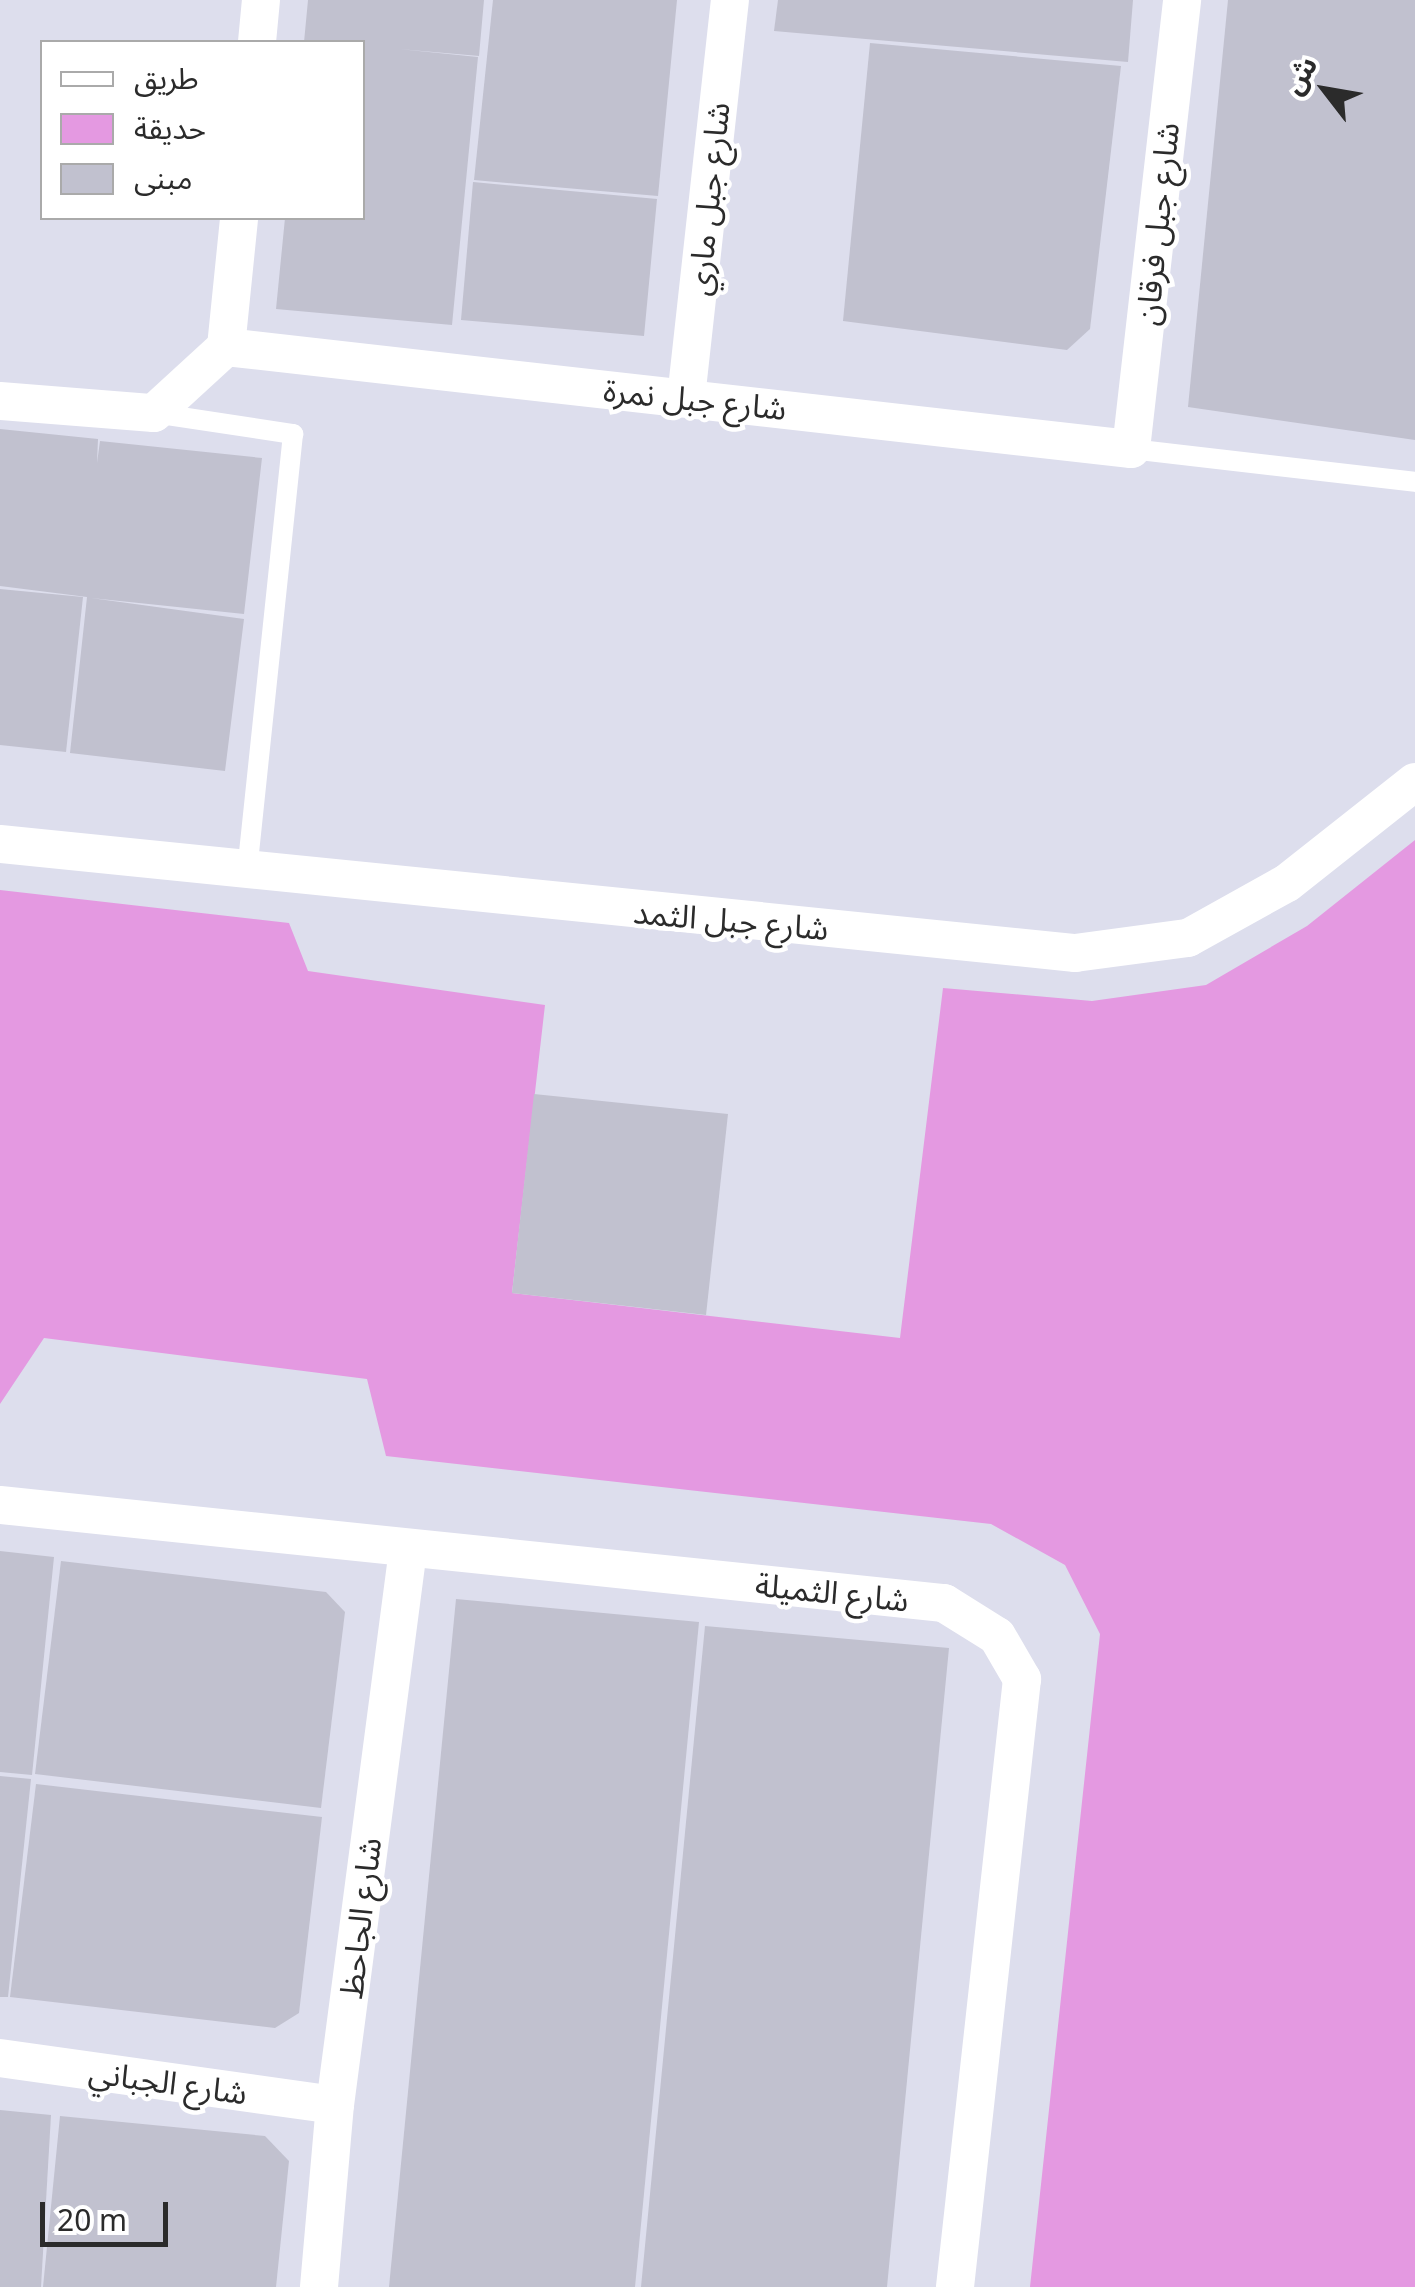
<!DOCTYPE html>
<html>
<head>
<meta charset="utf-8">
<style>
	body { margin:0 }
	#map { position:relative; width:1415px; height:2287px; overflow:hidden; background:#dddeed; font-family:"Noto Sans","Noto Sans Arabic",sans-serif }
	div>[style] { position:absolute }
	.green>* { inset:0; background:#e499e1 }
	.building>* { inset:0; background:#c1c1cf }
	.service>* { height:20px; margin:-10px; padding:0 10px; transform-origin:10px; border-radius:10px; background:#fff }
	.minor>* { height:38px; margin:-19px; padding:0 19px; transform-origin:19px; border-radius:19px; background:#fff }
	span { translate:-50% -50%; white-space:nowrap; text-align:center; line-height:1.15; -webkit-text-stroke:9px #fff; paint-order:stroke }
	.street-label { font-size:32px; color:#2b2b2b }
	.legend { position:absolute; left:40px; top:40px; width:325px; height:180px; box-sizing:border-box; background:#fff; border:2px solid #aaa; margin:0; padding:12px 18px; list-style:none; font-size:30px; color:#2b2b2b }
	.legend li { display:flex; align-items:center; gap:20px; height:50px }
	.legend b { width:50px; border:2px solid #aaa }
	.north { position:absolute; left:1275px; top:40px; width:100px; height:100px; -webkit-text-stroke:8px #fff; paint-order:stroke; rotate:301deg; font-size:28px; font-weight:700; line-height:40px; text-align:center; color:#2b2b2b }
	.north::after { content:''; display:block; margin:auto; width:35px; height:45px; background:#2b2b2b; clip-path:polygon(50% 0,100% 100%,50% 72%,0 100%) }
	.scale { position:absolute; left:40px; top:2202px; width:128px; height:45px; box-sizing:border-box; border:5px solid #2b2b2b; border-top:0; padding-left:12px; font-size:30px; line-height:35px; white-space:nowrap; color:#2b2b2b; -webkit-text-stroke:8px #fff; paint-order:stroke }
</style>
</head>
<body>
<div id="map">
	<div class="green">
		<div style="clip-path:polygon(1415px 840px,1415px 2287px,1030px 2287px,1100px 1634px,1065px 1565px,991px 1524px,386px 1456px,367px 1379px,44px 1338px,0 1404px,0 890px,289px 923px,308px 971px,545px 1005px,512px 1293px,900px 1338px,943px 988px,1092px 1001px,1206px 985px,1307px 926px)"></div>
	</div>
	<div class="building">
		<div style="clip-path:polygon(308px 0,484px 0,479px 56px,399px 49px,478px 57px,452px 325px,276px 309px,285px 218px,362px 218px,362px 42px,304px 42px)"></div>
		<div style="clip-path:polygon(493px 0,677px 0,658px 196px,474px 180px)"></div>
		<div style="clip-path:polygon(778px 0,1133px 0,1128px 62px,774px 31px)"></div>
		<div style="clip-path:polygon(1228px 0,1415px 0,1415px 440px,1188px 407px)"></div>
		<div style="clip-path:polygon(870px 43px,1121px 66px,1090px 329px,1067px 350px,843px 321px)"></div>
		<div style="clip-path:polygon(473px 182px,657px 199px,644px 336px,461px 320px)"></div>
		<div style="clip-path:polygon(0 429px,98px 439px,97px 463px,100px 441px,262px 458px,244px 614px,91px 598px,244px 619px,225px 771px,70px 753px,87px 597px,0 586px)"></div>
		<div style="clip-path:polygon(0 589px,83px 597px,66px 752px,0 745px)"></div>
		<div style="clip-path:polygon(534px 1094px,728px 1114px,706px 1315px,512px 1293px)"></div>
		<div style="clip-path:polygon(0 1551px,54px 1557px,32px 1775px,0 1772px)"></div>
		<div style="clip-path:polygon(61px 1561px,326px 1592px,345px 1612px,321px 1808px,35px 1774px)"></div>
		<div style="clip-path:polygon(456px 1599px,699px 1622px,635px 2287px,389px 2287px)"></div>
		<div style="clip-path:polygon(705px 1626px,949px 1648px,887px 2287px,641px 2287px)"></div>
		<div style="clip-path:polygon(0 1776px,31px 1779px,8px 1997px,0 1997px)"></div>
		<div style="clip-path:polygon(36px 1784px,322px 1817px,299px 2013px,275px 2028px,10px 1997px)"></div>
		<div style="clip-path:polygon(0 2110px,51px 2115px,41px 2287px,0 2287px)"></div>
		<div style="clip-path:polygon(60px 2116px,265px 2136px,289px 2161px,276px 2287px,43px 2287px)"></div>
	</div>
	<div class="service">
		<div style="left:154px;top:413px;width:141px;rotate:8.6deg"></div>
		<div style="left:293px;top:434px;width:441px;rotate:96deg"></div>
		<div style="left:1131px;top:449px;width:286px;rotate:6.6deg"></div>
	</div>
	<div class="minor">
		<div style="left:257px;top:42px;width:42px;rotate:-84.6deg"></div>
		<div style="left:226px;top:347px;width:130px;rotate:-84.2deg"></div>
		<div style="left:686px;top:398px;width:400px;rotate:-83.7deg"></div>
		<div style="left:0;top:401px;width:154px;rotate:4.5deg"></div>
		<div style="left:154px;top:413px;width:98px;rotate:-42.5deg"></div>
		<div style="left:226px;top:347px;width:911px;rotate:6.43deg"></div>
		<div style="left:1131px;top:449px;width:452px;rotate:-83.5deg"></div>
		<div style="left:0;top:844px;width:1081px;rotate:5.79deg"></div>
		<div style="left:1075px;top:953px;width:114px;rotate:-7.6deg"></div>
		<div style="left:1188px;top:938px;width:113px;rotate:-29.1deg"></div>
		<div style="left:1287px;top:883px;width:163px;rotate:-38.3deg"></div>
		<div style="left:0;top:1505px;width:949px;rotate:5.93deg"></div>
		<div style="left:944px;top:1603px;width:62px;rotate:31.9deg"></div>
		<div style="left:997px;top:1636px;width:50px;rotate:59.8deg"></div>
		<div style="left:1022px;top:1679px;width:612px;rotate:96.29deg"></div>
		<div style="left:0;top:2058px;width:338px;rotate:8deg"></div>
		<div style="left:319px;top:2287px;width:183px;rotate:-85deg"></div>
		<div style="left:335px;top:2105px;width:560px;rotate:-82.51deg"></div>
	</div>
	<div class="street-label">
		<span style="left:708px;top:199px;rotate:-84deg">شارع جبل ماري</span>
		<span style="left:1157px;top:224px;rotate:-84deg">شارع جبل فرقان</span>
		<span style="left:695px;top:399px;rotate:6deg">شارع جبل نمرة</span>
		<span style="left:731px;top:920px;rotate:5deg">شارع جبل الثمد</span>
		<span style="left:832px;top:1592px;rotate:6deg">شارع الثميلة</span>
		<span style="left:360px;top:1918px;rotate:-83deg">شارع الجاحظ</span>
		<span style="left:168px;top:2082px;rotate:8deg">شارع الجباني</span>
	</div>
	<ul class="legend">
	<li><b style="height:12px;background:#fff"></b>طريق</li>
	<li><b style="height:28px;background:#e499e1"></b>حديقة</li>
	<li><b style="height:28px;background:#c1c1cf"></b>مبنى</li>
	</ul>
	<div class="north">ش</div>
	<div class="scale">20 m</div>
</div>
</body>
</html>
